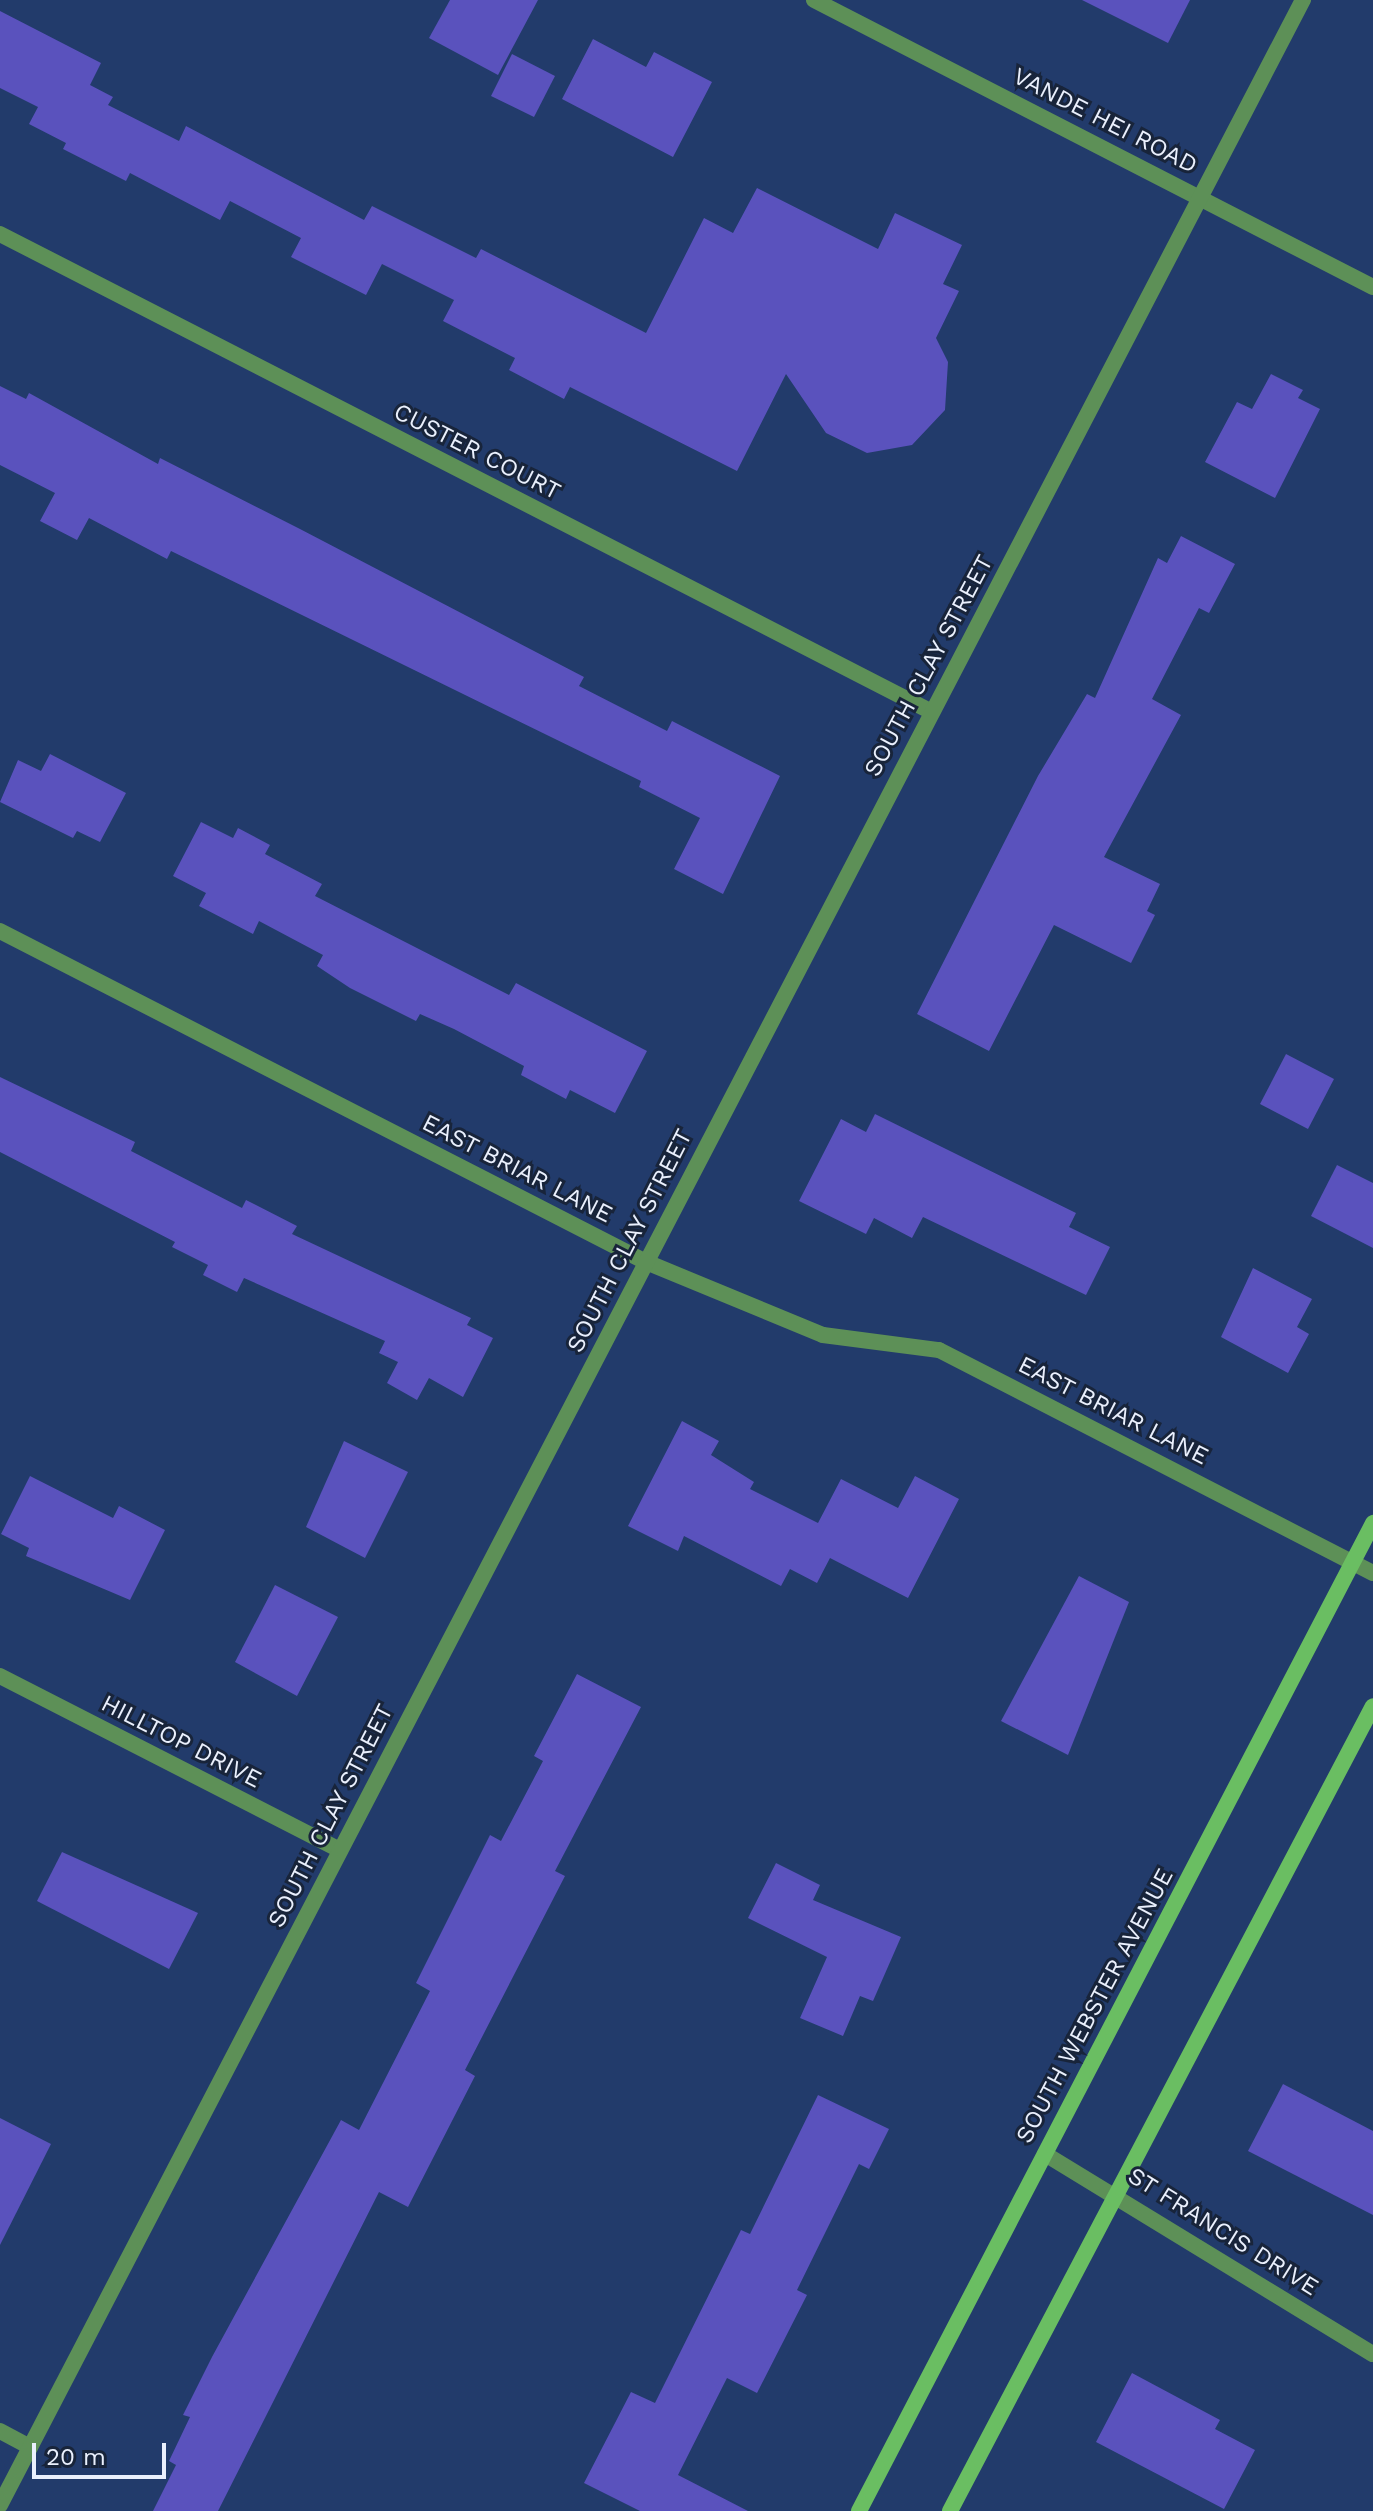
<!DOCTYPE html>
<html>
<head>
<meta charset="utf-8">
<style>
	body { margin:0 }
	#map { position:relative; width:1373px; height:2511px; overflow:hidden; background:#223b6b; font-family:"Work Sans",sans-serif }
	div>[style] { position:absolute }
	.building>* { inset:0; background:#5a52bd }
	.street>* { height:16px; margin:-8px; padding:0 8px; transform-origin:8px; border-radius:8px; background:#5d9057 }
	.secondary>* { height:16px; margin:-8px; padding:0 8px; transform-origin:8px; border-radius:8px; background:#6abe62 }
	span { translate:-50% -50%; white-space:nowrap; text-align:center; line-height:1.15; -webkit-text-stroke:6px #18243a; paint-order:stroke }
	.street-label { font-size:24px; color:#eaf0fd }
	.scale { position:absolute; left:32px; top:2443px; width:134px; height:36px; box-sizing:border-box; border:4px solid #eaf0fd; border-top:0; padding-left:10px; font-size:24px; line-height:28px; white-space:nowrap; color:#eaf0fd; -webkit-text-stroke:6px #18243a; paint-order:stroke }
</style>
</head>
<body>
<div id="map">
	<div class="building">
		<div style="clip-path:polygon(450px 0,538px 0,498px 75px,429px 38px)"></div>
		<div style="clip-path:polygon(1082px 0,1190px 0,1168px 43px)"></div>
		<div style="clip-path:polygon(0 11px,101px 63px,90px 85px,113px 97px,108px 105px,179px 141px,186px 126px,364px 220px,372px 206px,476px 258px,481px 249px,646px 333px,704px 218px,733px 233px,757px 188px,878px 249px,895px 213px,962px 245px,943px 284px,959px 291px,936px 338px,948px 362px,945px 410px,912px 445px,867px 453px,826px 433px,786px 374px,737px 471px,570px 387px,564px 399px,509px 370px,515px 358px,443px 321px,454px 300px,382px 264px,366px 295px,291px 257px,301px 238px,230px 201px,220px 220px,130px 173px,126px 181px,63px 149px,66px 143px,29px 124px,38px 107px,0 88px)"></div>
		<div style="clip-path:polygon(593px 39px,646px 67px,654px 52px,712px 82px,673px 157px,562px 99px)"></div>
		<div style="clip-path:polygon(512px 54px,555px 76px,534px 117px,491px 96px)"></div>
		<div style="clip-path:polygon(1271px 374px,1303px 390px,1298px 398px,1320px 409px,1275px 498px,1205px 462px,1237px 402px,1252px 409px)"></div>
		<div style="clip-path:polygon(0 386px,26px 399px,29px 393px,158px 464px,160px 458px,300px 529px,584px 677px,579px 686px,667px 731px,672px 721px,780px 776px,723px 894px,674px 869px,700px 818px,639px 787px,641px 781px,171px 551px,167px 559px,89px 518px,77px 540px,40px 521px,55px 493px,0 465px)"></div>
		<div style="clip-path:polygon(1181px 536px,1235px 564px,1209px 613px,1199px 608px,1152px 699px,1181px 715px,1104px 857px,1160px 884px,1147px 911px,1155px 915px,1131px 963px,1054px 925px,989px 1051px,917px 1014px,1038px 776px,1087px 694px,1095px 698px,1158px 558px,1167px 563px)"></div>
		<div style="clip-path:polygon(50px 754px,126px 793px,100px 842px,77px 831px,73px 838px,0 802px,18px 760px,41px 771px)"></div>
		<div style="clip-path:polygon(201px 822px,233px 838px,238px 828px,270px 845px,265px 854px,322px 884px,315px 896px,509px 995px,516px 983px,647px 1051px,615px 1113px,570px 1090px,566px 1099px,521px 1075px,524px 1066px,454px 1029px,420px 1014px,416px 1021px,350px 988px,317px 966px,323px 955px,259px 921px,253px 934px,199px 906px,206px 893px,173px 876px)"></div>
		<div style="clip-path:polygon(1286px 1054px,1334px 1079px,1308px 1129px,1260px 1104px)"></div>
		<div style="clip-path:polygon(0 1077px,135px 1142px,131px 1151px,242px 1208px,246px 1200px,297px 1226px,292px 1234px,471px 1318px,467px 1325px,493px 1338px,463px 1397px,429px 1378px,417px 1400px,387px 1383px,398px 1362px,379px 1353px,385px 1341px,244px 1278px,237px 1292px,203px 1275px,208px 1265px,172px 1247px,175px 1242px,0 1152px)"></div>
		<div style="clip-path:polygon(875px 1114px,1076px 1213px,1069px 1227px,1110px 1247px,1086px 1295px,923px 1217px,912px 1238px,874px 1218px,866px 1234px,799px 1201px,841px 1119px,866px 1132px)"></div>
		<div style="clip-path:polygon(1337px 1165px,1373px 1183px,1373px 1248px,1311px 1216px)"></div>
		<div style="clip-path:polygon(1253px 1268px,1312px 1299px,1297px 1327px,1309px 1334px,1288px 1373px,1221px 1337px)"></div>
		<div style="clip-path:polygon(682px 1421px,719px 1441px,711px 1455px,754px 1482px,750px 1489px,818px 1523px,841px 1479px,898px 1508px,915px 1476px,959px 1499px,908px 1598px,830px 1558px,817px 1583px,790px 1569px,781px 1586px,684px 1536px,678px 1551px,628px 1526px)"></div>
		<div style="clip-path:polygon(344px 1441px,408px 1472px,365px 1558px,306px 1527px)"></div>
		<div style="clip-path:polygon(30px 1476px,113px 1518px,119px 1506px,165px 1530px,130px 1600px,26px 1556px,29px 1548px,1px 1534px)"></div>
		<div style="clip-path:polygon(1079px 1576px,1129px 1602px,1068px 1755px,1001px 1721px)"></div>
		<div style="clip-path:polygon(275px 1585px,338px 1617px,297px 1696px,235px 1662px)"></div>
		<div style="clip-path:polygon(577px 1674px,641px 1707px,555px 1871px,565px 1876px,465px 2070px,475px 2076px,408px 2207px,379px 2192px,218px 2511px,153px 2511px,176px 2465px,169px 2461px,190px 2417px,183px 2415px,212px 2357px,341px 2120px,359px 2130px,430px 1991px,416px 1983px,490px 1835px,501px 1841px,543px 1761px,534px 1756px)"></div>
		<div style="clip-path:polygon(62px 1852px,198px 1913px,169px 1969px,37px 1901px)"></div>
		<div style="clip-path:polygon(776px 1863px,820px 1885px,813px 1900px,901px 1937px,873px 2001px,860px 1996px,843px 2036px,800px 2018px,827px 1957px,748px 1918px)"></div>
		<div style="clip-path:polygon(1283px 2084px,1373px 2131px,1373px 2215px,1248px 2151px)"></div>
		<div style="clip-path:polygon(818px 2095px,889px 2129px,869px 2169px,859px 2164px,797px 2290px,807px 2295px,757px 2393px,727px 2378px,678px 2475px,748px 2511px,640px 2511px,584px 2483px,631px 2392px,655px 2403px,741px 2230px,750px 2234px)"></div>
		<div style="clip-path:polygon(0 2118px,51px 2144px,0 2245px)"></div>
		<div style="clip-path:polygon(1132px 2373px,1220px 2420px,1215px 2429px,1255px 2450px,1224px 2509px,1096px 2442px)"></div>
	</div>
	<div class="street">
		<div style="left:814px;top:0;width:628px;rotate:27.18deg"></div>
		<div style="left:0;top:234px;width:1047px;rotate:27.15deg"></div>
		<div style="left:0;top:931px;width:726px;rotate:27.13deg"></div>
		<div style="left:646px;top:1262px;width:191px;rotate:22.4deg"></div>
		<div style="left:823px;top:1335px;width:117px;rotate:7.4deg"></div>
		<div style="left:939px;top:1350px;width:488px;rotate:27.2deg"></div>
		<div style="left:0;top:1676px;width:382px;rotate:27.1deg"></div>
		<div style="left:1045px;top:2154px;width:384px;rotate:31.4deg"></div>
		<div style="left:0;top:2431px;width:34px;rotate:28deg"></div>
		<div style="left:0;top:2505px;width:2824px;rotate:-62.52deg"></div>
	</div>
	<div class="secondary">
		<div style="left:859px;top:2511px;width:1114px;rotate:-62.51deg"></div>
		<div style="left:950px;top:2511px;width:909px;rotate:-62.28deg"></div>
	</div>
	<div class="street-label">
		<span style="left:1105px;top:121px;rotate:27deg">VANDE HEI ROAD</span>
		<span style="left:477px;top:452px;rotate:27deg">CUSTER COURT</span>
		<span style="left:929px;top:666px;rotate:-62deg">SOUTH CLAY STREET</span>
		<span style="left:517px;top:1169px;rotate:27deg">EAST BRIAR LANE</span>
		<span style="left:630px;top:1241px;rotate:-63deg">SOUTH CLAY STREET</span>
		<span style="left:1113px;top:1411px;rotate:27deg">EAST BRIAR LANE</span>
		<span style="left:181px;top:1742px;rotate:27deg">HILLTOP DRIVE</span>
		<span style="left:331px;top:1816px;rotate:-63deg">SOUTH CLAY STREET</span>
		<span style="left:1095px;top:2006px;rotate:-62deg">SOUTH WEBSTER AVENUE</span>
		<span style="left:1223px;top:2232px;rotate:32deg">ST FRANCIS DRIVE</span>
	</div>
	<div class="scale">20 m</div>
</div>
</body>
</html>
